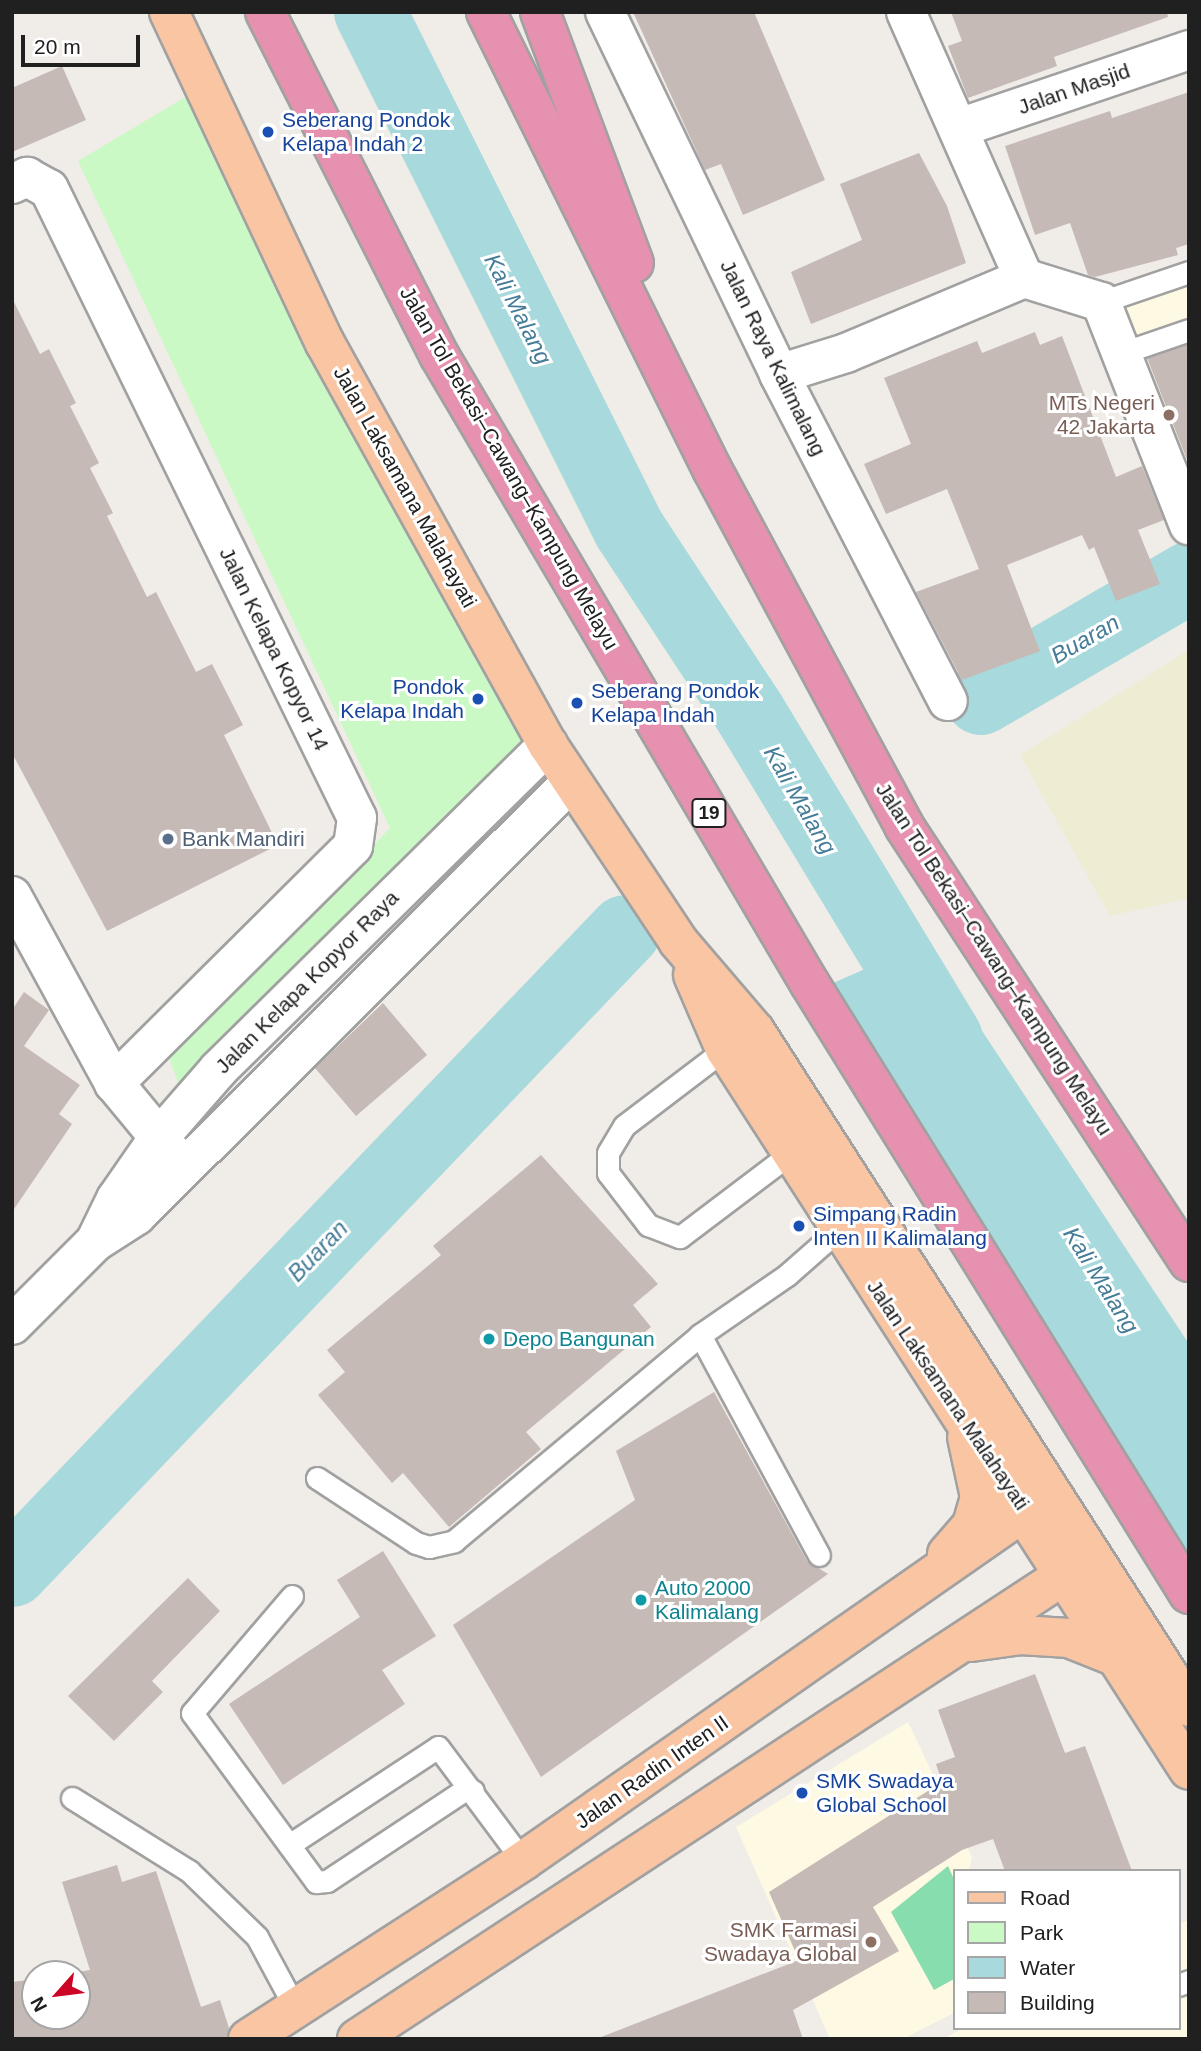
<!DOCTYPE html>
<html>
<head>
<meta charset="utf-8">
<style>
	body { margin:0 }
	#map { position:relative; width:1201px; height:2051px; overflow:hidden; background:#f0ece7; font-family:Helvetica,sans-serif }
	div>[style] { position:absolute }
	.education>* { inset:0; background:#fef9e2 }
	.farmland>* { inset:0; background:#eeecd3 }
	.park>* { inset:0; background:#cbf9c6 }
	.pitch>* { inset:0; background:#87ddad }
	.water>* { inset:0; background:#a8dadd }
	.river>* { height:72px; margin:-36px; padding:0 36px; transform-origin:36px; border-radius:36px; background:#a8dadd }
	.building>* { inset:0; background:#c5bab6 }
	.roads { filter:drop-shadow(2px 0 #a1a1a1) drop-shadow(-2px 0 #a1a1a1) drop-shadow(0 2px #a1a1a1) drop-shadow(0 -2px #a1a1a1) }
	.lane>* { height:21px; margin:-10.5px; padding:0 10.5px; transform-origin:10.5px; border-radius:10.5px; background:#fff }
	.street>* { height:38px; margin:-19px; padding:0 19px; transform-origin:19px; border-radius:19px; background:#fff }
	.primary>* { height:38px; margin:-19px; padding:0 19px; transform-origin:19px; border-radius:19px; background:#fac5a2 }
	.highway>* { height:38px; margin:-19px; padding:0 19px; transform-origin:19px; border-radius:19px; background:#e591af }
	.dots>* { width:19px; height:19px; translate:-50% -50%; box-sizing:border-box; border:4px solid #fff; border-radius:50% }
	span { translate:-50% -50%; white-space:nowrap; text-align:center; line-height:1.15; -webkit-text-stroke:6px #fff; paint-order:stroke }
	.shield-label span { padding:2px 5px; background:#fff; border:2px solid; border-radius:5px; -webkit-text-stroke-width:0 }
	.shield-label { font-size:19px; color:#202020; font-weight:700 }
	.street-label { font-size:21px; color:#202020 }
	.transit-label { font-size:21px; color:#164399 }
	.left { translate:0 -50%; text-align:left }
	.right { translate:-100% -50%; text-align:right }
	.education-label { font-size:21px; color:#785e54 }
	.service-label { font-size:21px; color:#4e5e75 }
	.culture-label { font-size:21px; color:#0d838f }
	.water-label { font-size:23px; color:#457c97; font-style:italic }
	.frame { position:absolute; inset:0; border:14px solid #202020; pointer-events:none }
	.legend { position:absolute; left:953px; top:1869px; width:228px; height:161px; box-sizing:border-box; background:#fff; border:2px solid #a6a6a6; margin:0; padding:9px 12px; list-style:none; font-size:21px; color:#202020 }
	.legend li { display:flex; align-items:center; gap:14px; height:35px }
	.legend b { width:35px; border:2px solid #a6a6a6 }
	.north { position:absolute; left:21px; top:1960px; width:70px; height:70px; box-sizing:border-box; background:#fff; border:2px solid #a6a6a6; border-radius:50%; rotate:242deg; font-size:19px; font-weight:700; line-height:28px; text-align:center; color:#202020 }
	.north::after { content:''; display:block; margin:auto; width:24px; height:32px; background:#cc0527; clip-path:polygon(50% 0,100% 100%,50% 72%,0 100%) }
	.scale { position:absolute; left:21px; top:35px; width:119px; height:32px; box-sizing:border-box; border:4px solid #202020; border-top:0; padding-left:9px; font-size:21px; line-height:24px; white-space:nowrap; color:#202020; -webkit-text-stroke:5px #fff; paint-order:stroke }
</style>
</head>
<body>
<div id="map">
	<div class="education">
		<div style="clip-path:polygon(1189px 279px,1189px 526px,1111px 303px)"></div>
		<div style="clip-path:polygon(908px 1722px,972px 1857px,969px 1871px,954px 1871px,954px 2013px,903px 2039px,830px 2039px,736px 1827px)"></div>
		<div style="clip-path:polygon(1189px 1920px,1189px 2039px,943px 2039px,963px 2028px,1178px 2028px,1178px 1924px)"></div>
	</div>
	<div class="farmland">
		<div style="clip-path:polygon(1189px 650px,1189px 898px,1110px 916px,1020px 755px)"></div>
	</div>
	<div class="park">
		<div style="clip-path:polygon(202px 87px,548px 745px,185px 1102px,169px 1058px,390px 828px,78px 161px)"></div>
	</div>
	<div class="pitch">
		<div style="clip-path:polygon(948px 1866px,954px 1879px,954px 1979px,934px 1990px,891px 1912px)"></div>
	</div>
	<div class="water">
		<div style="clip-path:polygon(924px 943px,1189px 1344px,1189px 1594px,815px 991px)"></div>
	</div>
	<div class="river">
		<div style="left:370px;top:12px;width:578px;rotate:63.39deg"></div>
		<div style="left:629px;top:529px;width:222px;rotate:56.7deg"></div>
		<div style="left:751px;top:715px;width:378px;rotate:58.8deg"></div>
		<div style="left:981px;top:699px;width:241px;rotate:-30.2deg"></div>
		<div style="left:12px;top:1571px;width:886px;rotate:-46.23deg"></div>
	</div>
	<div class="building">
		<div style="clip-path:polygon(633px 12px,754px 12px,825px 180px,743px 215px,721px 164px,705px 170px)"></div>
		<div style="clip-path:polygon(951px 12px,1167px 12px,1168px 17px,1054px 57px,1057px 66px,968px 98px,948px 46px,962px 41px)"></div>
		<div style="clip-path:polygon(62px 66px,86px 120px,12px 152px,12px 88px)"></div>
		<div style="clip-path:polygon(1189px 92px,1189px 244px,1176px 248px,1178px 255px,1095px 277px,1088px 275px,1070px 223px,1035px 235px,1005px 146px,1110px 111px,1112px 118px)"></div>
		<div style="clip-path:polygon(919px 153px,947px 206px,966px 263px,811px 324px,791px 272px,862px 240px,840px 184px)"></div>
		<div style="clip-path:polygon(12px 298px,40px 354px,49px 349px,76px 403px,70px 406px,99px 463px,90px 468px,113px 513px,107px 516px,147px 597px,156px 592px,196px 672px,212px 664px,243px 725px,224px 735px,278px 845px,107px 931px,12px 753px)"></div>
		<div style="clip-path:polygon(1035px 332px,1040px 345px,1062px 336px,1116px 477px,1142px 466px,1164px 520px,1138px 530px,1160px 584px,1116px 601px,1094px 547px,1089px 550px,1082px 535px,1007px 565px,1040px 651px,962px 680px,916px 592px,979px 569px,947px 489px,886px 514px,864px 464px,911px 444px,884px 378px,977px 341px,982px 353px)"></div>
		<div style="clip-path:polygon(1189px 344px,1189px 465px,1147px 358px)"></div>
		<div style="clip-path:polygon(24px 992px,49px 1010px,24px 1046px,80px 1085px,59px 1114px,72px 1124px,12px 1212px,12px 1010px)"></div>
		<div style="clip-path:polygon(383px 1003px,427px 1055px,356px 1116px,315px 1068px)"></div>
		<div style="clip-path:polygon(541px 1155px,658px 1284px,633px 1305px,651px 1327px,526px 1432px,541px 1449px,449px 1527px,403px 1473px,392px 1483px,318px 1395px,345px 1372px,327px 1350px,441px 1255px,433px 1246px)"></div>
		<div style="clip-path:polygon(714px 1392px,807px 1561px,828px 1574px,541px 1777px,453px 1625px,635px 1500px,616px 1451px)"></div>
		<div style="clip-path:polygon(383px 1551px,436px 1636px,382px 1670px,405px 1704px,283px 1785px,229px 1704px,360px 1617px,337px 1580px)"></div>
		<div style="clip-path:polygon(188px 1578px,220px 1611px,152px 1681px,163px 1692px,114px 1741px,68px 1696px)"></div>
		<div style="clip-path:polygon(1035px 1674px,1065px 1753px,1085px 1746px,1132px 1871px,1005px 1871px,993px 1839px,962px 1850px,873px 1907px,899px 1951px,793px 2010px,803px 2039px,596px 2039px,799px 1960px,769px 1892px,942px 1782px,936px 1764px,955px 1757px,938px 1710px)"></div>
		<div style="clip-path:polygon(117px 1865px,122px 1882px,156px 1871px,201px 2007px,220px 2000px,229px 2028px,226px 2039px,12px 2039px,12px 1982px,35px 1979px,35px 2016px,77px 2016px,77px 1974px,65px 1974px,90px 1970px,62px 1882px)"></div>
	</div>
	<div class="roads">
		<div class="lane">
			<div style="left:1101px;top:302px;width:93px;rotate:-18.8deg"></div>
			<div style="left:1122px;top:353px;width:71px;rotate:-18.9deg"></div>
			<div style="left:725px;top:1049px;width:127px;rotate:142.7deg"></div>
			<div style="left:624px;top:1126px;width:31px;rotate:121deg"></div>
			<div style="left:608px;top:1153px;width:20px;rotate:90deg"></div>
			<div style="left:608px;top:1173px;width:66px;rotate:52.4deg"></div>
			<div style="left:648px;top:1225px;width:34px;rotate:21deg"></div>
			<div style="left:680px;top:1237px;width:139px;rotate:-37.1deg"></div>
			<div style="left:700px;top:1335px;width:250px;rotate:61.6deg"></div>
			<div style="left:317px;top:1478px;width:118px;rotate:33.3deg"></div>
			<div style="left:416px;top:1543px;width:14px;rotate:17deg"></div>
			<div style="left:429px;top:1547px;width:26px;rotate:-13deg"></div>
			<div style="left:454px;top:1541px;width:321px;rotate:-39.9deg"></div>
			<div style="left:700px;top:1335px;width:106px;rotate:-34.6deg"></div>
			<div style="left:787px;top:1275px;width:68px;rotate:-41.4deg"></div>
			<div style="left:292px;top:1596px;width:154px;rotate:130.5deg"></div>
			<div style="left:192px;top:1713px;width:210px;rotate:53.7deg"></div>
			<div style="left:316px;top:1882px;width:11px;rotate:-5deg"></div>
			<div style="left:327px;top:1881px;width:163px;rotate:-33.5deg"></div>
			<div style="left:463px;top:1791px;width:10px"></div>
			<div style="left:72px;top:1798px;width:138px;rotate:32deg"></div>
			<div style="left:189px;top:1871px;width:95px;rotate:44.1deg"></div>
			<div style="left:257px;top:1937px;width:82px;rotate:61.6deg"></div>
			<div style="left:289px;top:1845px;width:178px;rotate:-33.3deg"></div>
			<div style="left:438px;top:1747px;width:142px;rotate:53.3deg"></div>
			<div style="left:1178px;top:1985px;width:12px;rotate:-20deg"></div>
		</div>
		<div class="street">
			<div style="left:605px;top:12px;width:402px;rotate:64.3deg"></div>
			<div style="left:779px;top:374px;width:368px;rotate:62.7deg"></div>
			<div style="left:906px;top:12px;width:291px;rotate:66.1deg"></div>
			<div style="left:959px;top:128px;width:243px;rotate:-18.7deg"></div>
			<div style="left:12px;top:184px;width:17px;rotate:-25deg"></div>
			<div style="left:27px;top:177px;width:25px;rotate:29deg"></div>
			<div style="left:49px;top:189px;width:700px;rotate:63.91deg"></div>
			<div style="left:357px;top:818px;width:28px;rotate:98deg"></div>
			<div style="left:353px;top:846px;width:337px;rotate:135.2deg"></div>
			<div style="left:779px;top:374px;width:70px;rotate:-17.4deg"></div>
			<div style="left:846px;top:353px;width:193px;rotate:-22.8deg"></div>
			<div style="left:1024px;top:278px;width:81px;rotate:17.3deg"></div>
			<div style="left:1101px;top:302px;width:240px;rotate:68.5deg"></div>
			<div style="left:12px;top:896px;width:213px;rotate:61.4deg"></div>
			<div style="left:114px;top:1083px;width:97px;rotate:50.4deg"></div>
			<div style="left:96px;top:1240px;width:46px;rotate:-64deg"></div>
			<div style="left:116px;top:1199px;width:72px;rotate:-55.2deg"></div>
			<div style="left:157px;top:1140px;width:94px;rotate:-48.9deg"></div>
			<div style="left:219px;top:1069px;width:462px;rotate:-44.6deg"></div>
			<div style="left:12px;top:1325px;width:117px;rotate:-45deg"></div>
			<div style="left:95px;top:1242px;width:50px;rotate:-32.7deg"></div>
			<div style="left:137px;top:1215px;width:613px;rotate:-44.93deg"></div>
		</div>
		<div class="primary">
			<div style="left:169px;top:12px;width:366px;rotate:64.8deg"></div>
			<div style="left:325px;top:343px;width:460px;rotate:61deg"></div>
			<div style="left:548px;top:745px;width:235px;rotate:56.4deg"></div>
			<div style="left:678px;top:941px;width:118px;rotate:49.5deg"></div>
			<div style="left:755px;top:1031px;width:803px;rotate:57.3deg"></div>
			<div style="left:693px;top:975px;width:81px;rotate:66.6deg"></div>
			<div style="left:725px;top:1049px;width:857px;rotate:57.24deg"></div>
			<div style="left:947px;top:1554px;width:38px;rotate:-49deg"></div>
			<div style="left:972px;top:1525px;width:29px;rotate:-74deg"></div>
			<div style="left:980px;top:1497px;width:61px;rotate:-102.2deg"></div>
			<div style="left:971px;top:1642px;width:49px;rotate:-8.1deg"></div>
			<div style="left:1020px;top:1635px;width:49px;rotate:3.5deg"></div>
			<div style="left:1069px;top:1638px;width:54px;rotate:21.8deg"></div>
			<div style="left:248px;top:2039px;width:328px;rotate:-32.9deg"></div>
			<div style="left:523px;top:1861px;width:636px;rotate:-34.89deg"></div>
			<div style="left:357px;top:2039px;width:873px;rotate:-33.27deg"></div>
		</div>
		<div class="highway">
			<div style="left:265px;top:12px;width:385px;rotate:63.1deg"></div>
			<div style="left:439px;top:355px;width:730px;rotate:59.47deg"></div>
			<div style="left:810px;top:984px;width:718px;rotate:58.15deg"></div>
			<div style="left:486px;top:12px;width:510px;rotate:63.69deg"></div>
			<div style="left:712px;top:469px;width:405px;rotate:61.7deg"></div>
			<div style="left:904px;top:826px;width:521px;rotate:56.83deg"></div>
			<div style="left:540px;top:12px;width:268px;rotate:69.5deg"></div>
		</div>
	</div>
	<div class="dots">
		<div style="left:268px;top:132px;background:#1a4fb4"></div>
		<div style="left:1169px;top:415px;background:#8d6e63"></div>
		<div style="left:478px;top:699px;background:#1a4fb4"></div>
		<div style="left:577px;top:703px;background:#1a4fb4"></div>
		<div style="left:168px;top:839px;background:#5c6f8a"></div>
		<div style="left:799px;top:1226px;background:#1a4fb4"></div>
		<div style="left:489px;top:1339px;background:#0f9aa8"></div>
		<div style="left:641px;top:1600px;background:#0f9aa8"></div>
		<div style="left:802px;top:1793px;background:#1a4fb4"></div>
		<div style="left:871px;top:1942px;background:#8d6e63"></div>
	</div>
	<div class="shield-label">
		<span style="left:709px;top:813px">19</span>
	</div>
	<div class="street-label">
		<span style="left:1074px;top:89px;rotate:-19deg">Jalan Masjid</span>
		<span style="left:773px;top:358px;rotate:64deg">Jalan Raya Kalimalang</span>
		<span style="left:509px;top:468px;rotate:60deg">Jalan Tol Bekasi–Cawang–Kampung Melayu</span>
		<span style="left:405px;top:487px;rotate:61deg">Jalan Laksamana Malahayati</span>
		<span style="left:274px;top:649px;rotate:64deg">Jalan Kelapa Kopyor 14</span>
		<span style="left:994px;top:959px;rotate:57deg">Jalan Tol Bekasi–Cawang–Kampung Melayu</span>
		<span style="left:307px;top:982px;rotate:-45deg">Jalan Kelapa Kopyor Raya</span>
		<span style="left:948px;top:1395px;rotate:56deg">Jalan Laksamana Malahayati</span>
		<span style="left:652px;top:1772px;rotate:-35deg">Jalan Radin Inten II</span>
	</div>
	<div class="transit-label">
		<span class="left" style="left:282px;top:132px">Seberang Pondok<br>Kelapa Indah 2</span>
		<span class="right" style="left:464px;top:699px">Pondok<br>Kelapa Indah</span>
		<span class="left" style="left:591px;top:703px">Seberang Pondok<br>Kelapa Indah</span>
		<span class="left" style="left:813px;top:1226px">Simpang Radin<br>Inten II Kalimalang</span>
		<span class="left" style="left:816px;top:1793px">SMK Swadaya<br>Global School</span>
	</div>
	<div class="education-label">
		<span class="right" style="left:1155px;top:415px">MTs Negeri<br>42 Jakarta</span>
		<span class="right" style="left:857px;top:1942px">SMK Farmasi<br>Swadaya Global</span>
	</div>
	<div class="service-label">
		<span class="left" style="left:182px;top:839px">Bank Mandiri</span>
	</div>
	<div class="culture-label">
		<span class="left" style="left:503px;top:1339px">Depo Bangunan</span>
		<span class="left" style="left:655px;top:1600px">Auto 2000<br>Kalimalang</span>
	</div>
	<div class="water-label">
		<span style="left:518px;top:309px;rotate:63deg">Kali Malang</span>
		<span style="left:1085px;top:639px;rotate:-30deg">Buaran</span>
		<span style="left:800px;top:800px;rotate:60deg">Kali Malang</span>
		<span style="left:318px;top:1251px;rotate:-46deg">Buaran</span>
		<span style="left:1101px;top:1280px;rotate:58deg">Kali Malang</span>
	</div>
	<div class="frame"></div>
	<ul class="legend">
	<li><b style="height:9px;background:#fac5a2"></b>Road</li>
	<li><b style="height:19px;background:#cbf9c6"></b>Park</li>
	<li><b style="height:19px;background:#a8dadd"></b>Water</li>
	<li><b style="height:19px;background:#c5bab6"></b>Building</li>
	</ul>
	<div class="north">N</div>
	<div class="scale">20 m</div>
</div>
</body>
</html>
